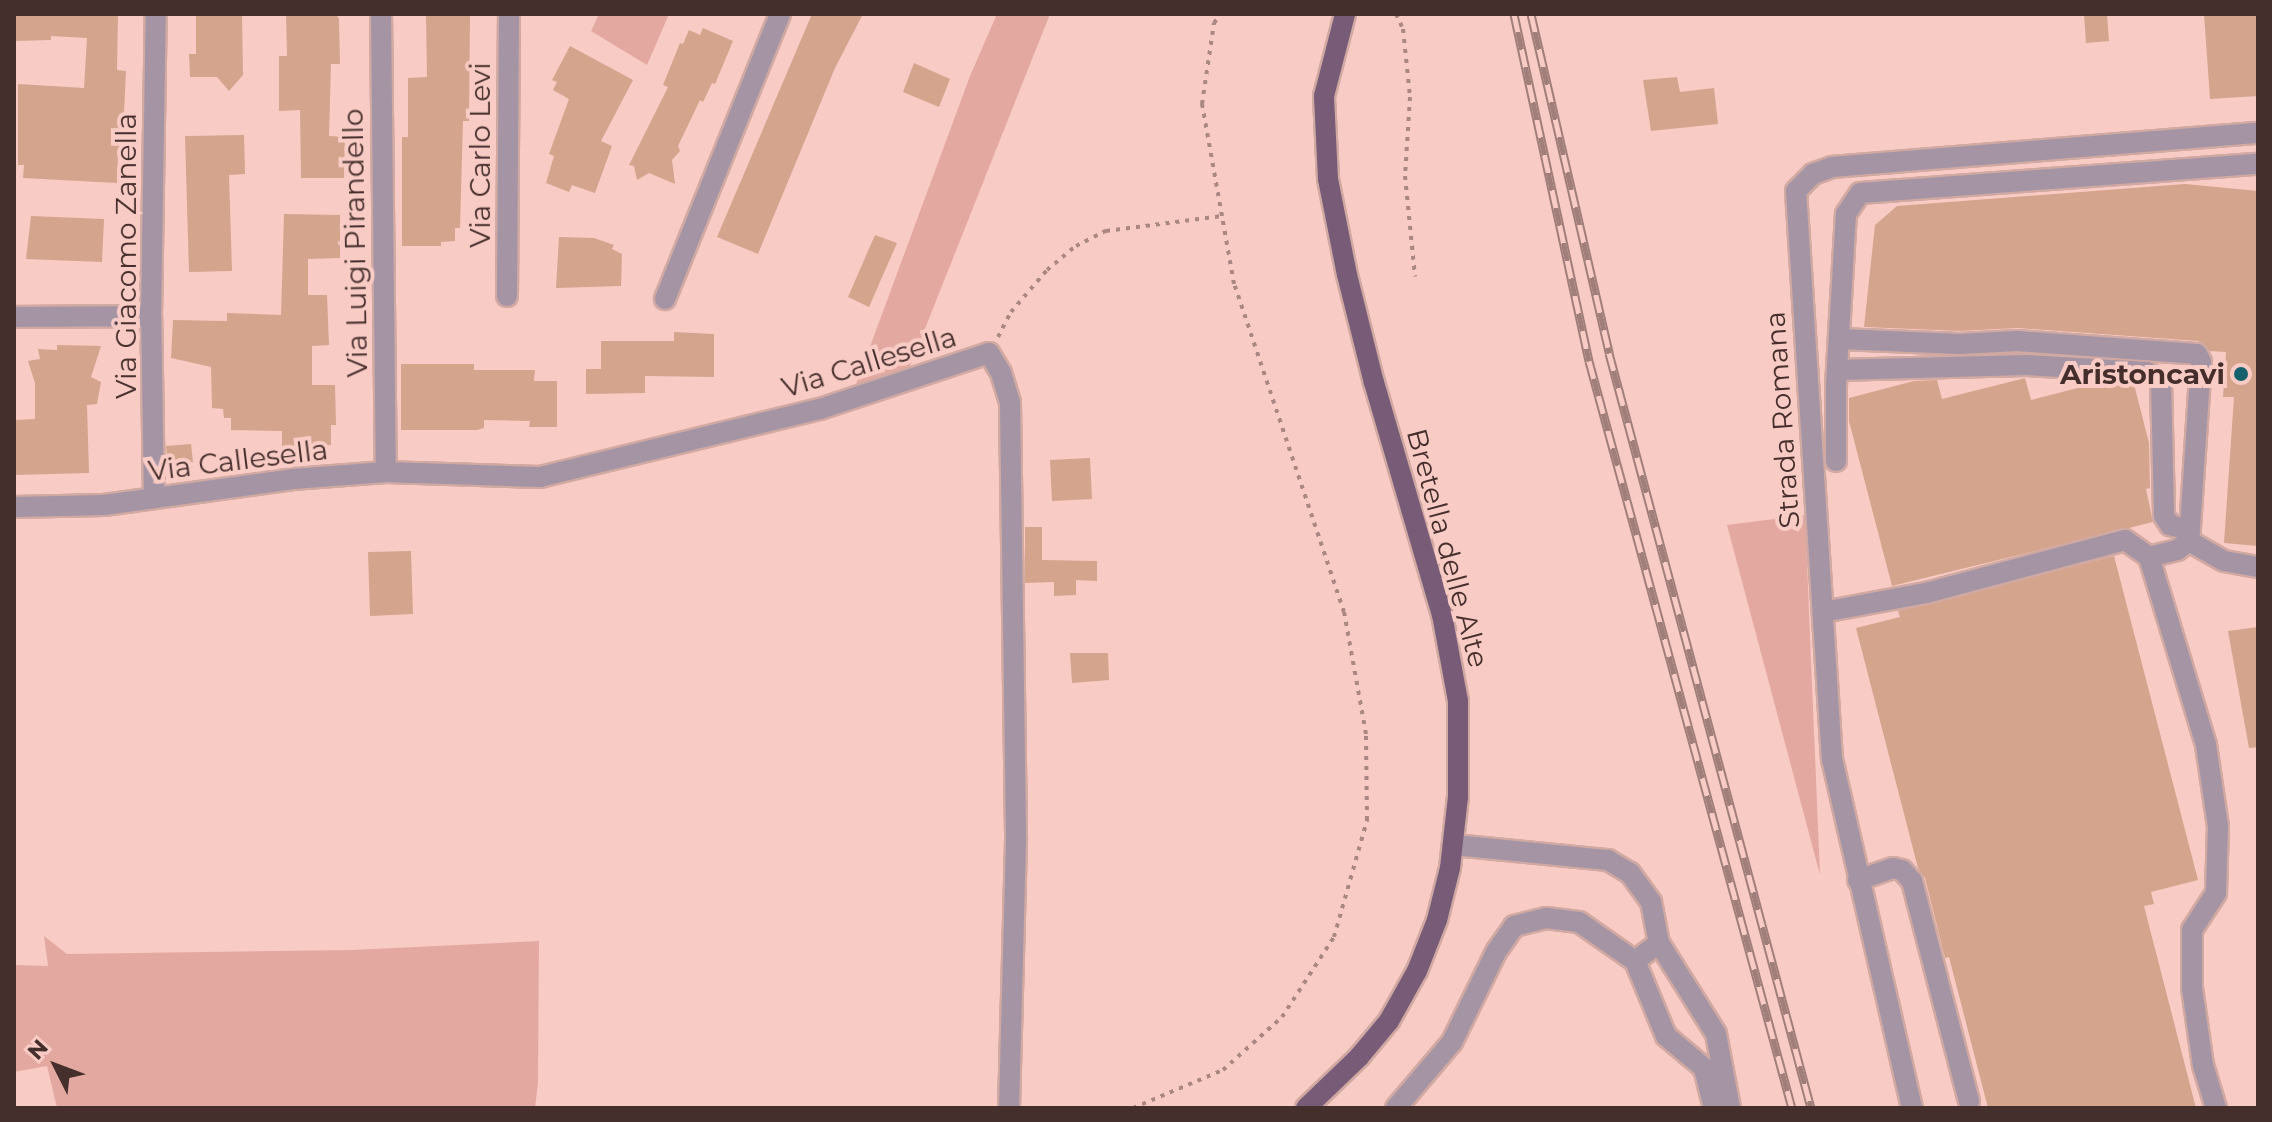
<!DOCTYPE html>
<html>
<head>
<meta charset="utf-8">
<style>
	body { margin:0 }
	#map { position:relative; width:2272px; height:1122px; overflow:hidden; background:#f9cbc5; font-family:Montserrat,sans-serif }
	div>[style] { position:absolute }
	.green>* { inset:0; background:#e3a9a1 }
	.building>* { inset:0; background:#d4a48d }
	.path>* { height:4px; margin-top:-2px; transform-origin:0; background:repeating-linear-gradient(90deg,#aa8782 0 4px,transparent 0 10px) }
	.roads { filter:drop-shadow(2px 0 #d1a9a3) drop-shadow(-2px 0 #d1a9a3) drop-shadow(0 2px #d1a9a3) drop-shadow(0 -2px #d1a9a3) }
	.minor>* { height:20px; margin:-10px; padding:0 10px; transform-origin:10px; border-radius:10px; background:#a494a4 }
	.major>* { height:20px; margin:-10px; padding:0 10px; transform-origin:10px; border-radius:10px; background:#785c77 }
	.rail>* { height:9px; margin-top:-4.5px; transform-origin:0; background:repeating-linear-gradient(90deg,#f9cbc5 0 18px,#a07e7a 0 36px); box-sizing:border-box; border-block:2px solid #a07e7a }
	.dots>* { width:22px; height:22px; translate:-50% -50%; box-sizing:border-box; border:4px solid #f9cbc5; border-radius:50% }
	span { translate:-50% -50%; white-space:nowrap; text-align:center; line-height:1.15; -webkit-text-stroke:8px #f9cbc5; paint-order:stroke }
	.street-label { font-size:28px; color:#452f2c }
	.poi-label { font-size:28px; color:#452f2c; font-weight:700 }
	.right { translate:-100% -50%; text-align:right }
	.frame { position:absolute; inset:0; border:16px solid #452f2c; pointer-events:none }
	.north { position:absolute; left:16px; top:1026px; width:80px; height:80px; -webkit-text-stroke:6px #f9cbc5; paint-order:stroke; rotate:312deg; font-size:22px; font-weight:700; line-height:32px; text-align:center; color:#452f2c }
	.north::after { content:''; display:block; margin:auto; width:28px; height:36px; background:#452f2c; clip-path:polygon(50% 0,100% 100%,50% 72%,0 100%) }
</style>
</head>
<body>
<div id="map">
	<div class="green">
		<div style="clip-path:polygon(599px 14px,669px 14px,647px 65px,591px 31px)"></div>
		<div style="clip-path:polygon(997px 14px,1050px 14px,907px 374px,854px 390px,970px 76px)"></div>
		<div style="clip-path:polygon(1805px 515px,1820px 875px,1727px 525px)"></div>
		<div style="clip-path:polygon(44px 936px,67px 954px,351px 950px,539px 941px,538px 1082px,535px 1108px,57px 1108px,47px 1066px,14px 1072px,14px 965px,48px 966px)"></div>
	</div>
	<div class="building">
		<div style="clip-path:polygon(14px 14px,118px 14px,117px 70px,126px 71px,122px 155px,118px 155px,117px 183px,23px 178px,24px 165px,18px 165px,18px 84px,84px 88px,87px 38px,51px 36px,51px 40px,14px 41px)"></div>
		<div style="clip-path:polygon(196px 14px,242px 14px,243px 75px,229px 91px,217px 77px,190px 77px,189px 54px,196px 54px)"></div>
		<div style="clip-path:polygon(286px 14px,336px 14px,339px 19px,340px 64px,331px 64px,329px 136px,345px 137px,344px 178px,301px 178px,300px 110px,279px 111px,279px 56px,287px 56px)"></div>
		<div style="clip-path:polygon(426px 14px,470px 14px,469px 121px,463px 121px,460px 228px,455px 228px,455px 241px,441px 242px,441px 246px,402px 246px,402px 137px,408px 137px,408px 78px,427px 77px)"></div>
		<div style="clip-path:polygon(812px 14px,863px 14px,835px 68px,758px 254px,717px 237px)"></div>
		<div style="clip-path:polygon(2084px 14px,2107px 14px,2109px 41px,2086px 43px)"></div>
		<div style="clip-path:polygon(2204px 14px,2258px 14px,2258px 96px,2210px 99px)"></div>
		<div style="clip-path:polygon(703px 28px,733px 41px,715px 84px,712px 83px,703px 102px,700px 100px,678px 146px,680px 151px,672px 160px,675px 184px,649px 173px,637px 180px,634px 166px,629px 165px,668px 87px,663px 85px,680px 43px,683px 44px,689px 30px,700px 35px)"></div>
		<div style="clip-path:polygon(570px 46px,633px 80px,601px 141px,612px 146px,595px 193px,572px 185px,569px 192px,546px 183px,554px 156px,549px 154px,569px 99px,553px 90px,557px 82px,552px 80px)"></div>
		<div style="clip-path:polygon(914px 63px,950px 79px,939px 107px,903px 92px)"></div>
		<div style="clip-path:polygon(1677px 77px,1680px 92px,1714px 88px,1718px 124px,1651px 131px,1643px 80px)"></div>
		<div style="clip-path:polygon(244px 135px,245px 174px,229px 175px,232px 271px,189px 272px,185px 136px)"></div>
		<div style="clip-path:polygon(2185px 184px,2258px 191px,2258px 546px,2224px 543px,2234px 397px,2223px 397px,2226px 352px,2210px 351px,2198px 341px,2018px 328px,1960px 331px,1864px 327px,1875px 225px,1897px 206px)"></div>
		<div style="clip-path:polygon(284px 214px,340px 215px,340px 258px,308px 259px,308px 295px,327px 295px,329px 345px,312px 346px,312px 385px,335px 385px,336px 425px,331px 425px,331px 445px,282px 446px,282px 431px,231px 430px,231px 418px,224px 418px,223px 409px,212px 408px,211px 367px,171px 358px,173px 320px,227px 321px,227px 313px,281px 315px)"></div>
		<div style="clip-path:polygon(31px 216px,104px 219px,102px 262px,26px 259px)"></div>
		<div style="clip-path:polygon(875px 235px,897px 243px,869px 307px,848px 297px)"></div>
		<div style="clip-path:polygon(559px 237px,594px 238px,614px 245px,612px 249px,622px 254px,621px 286px,556px 288px)"></div>
		<div style="clip-path:polygon(674px 332px,714px 334px,714px 377px,645px 376px,645px 393px,586px 394px,586px 369px,601px 369px,601px 341px,674px 341px)"></div>
		<div style="clip-path:polygon(57px 345px,101px 346px,91px 377px,101px 382px,97px 404px,87px 405px,89px 473px,14px 475px,14px 420px,35px 419px,35px 383px,28px 361px,40px 359px,38px 349px,57px 350px)"></div>
		<div style="clip-path:polygon(401px 364px,474px 364px,474px 370px,535px 370px,534px 381px,557px 381px,557px 427px,529px 427px,530px 421px,484px 420px,484px 428px,477px 430px,401px 430px)"></div>
		<div style="clip-path:polygon(2025px 378px,2031px 400px,2101px 382px,2134px 384px,2149px 443px,2150px 488px,2146px 489px,2153px 522px,1892px 586px,1849px 421px,1849px 398px,1914px 381px,1937px 380px,1942px 399px)"></div>
		<div style="clip-path:polygon(191px 444px,193px 462px,168px 464px,166px 446px)"></div>
		<div style="clip-path:polygon(1090px 458px,1092px 499px,1052px 501px,1050px 460px)"></div>
		<div style="clip-path:polygon(1025px 527px,1042px 527px,1042px 560px,1097px 561px,1097px 581px,1076px 580px,1076px 595px,1054px 596px,1054px 582px,1025px 583px)"></div>
		<div style="clip-path:polygon(411px 551px,413px 614px,370px 616px,368px 552px)"></div>
		<div style="clip-path:polygon(2114px 556px,2198px 880px,2151px 892px,2154px 904px,2144px 906px,2196px 1108px,1988px 1108px,1949px 957px,1945px 958px,1925px 878px,1918px 868px,1856px 628px,1900px 617px,1898px 611px)"></div>
		<div style="clip-path:polygon(2258px 627px,2258px 747px,2249px 748px,2228px 631px)"></div>
		<div style="clip-path:polygon(1070px 653px,1108px 653px,1109px 680px,1072px 683px)"></div>
	</div>
	<div class="path">
		<div style="left:1396px;top:14px;width:17px;rotate:65deg"></div>
		<div style="left:1403px;top:29px;width:68px;rotate:84.1deg"></div>
		<div style="left:1410px;top:97px;width:79px;rotate:93.6deg"></div>
		<div style="left:1405px;top:176px;width:101px;rotate:84.3deg"></div>
		<div style="left:998px;top:337px;width:28px;rotate:-63deg"></div>
		<div style="left:1011px;top:312px;width:55px;rotate:-49.4deg"></div>
		<div style="left:1047px;top:270px;width:38px;rotate:-40deg"></div>
		<div style="left:1076px;top:246px;width:34px;rotate:-27deg"></div>
		<div style="left:1106px;top:231px;width:117px;rotate:-7.4deg"></div>
		<div style="left:1222px;top:216px;width:114px;rotate:-100.1deg"></div>
		<div style="left:1202px;top:104px;width:82px;rotate:-81.6deg"></div>
		<div style="left:1214px;top:23px;width:11px;rotate:-52deg"></div>
		<div style="left:1133px;top:1108px;width:98px;rotate:-22.9deg"></div>
		<div style="left:1223px;top:1070px;width:79px;rotate:-41.9deg"></div>
		<div style="left:1282px;top:1017px;width:95px;rotate:-57deg"></div>
		<div style="left:1334px;top:937px;width:122px;rotate:-74.2deg"></div>
		<div style="left:1367px;top:820px;width:86px;rotate:-90.7deg"></div>
		<div style="left:1366px;top:734px;width:124px;rotate:-100.2deg"></div>
		<div style="left:1344px;top:612px;width:346px;rotate:-108.5deg"></div>
		<div style="left:1234px;top:284px;width:69px;rotate:-100deg"></div>
	</div>
	<div class="roads">
		<div class="minor">
			<div style="left:381px;top:14px;width:458px;rotate:89.4deg"></div>
			<div style="left:507px;top:296px;width:282px;rotate:-89.6deg"></div>
			<div style="left:665px;top:299px;width:307px;rotate:-68deg"></div>
			<div style="left:14px;top:317px;width:137px;rotate:-0.4deg"></div>
			<div style="left:1840px;top:339px;width:120px;rotate:2.4deg"></div>
			<div style="left:1960px;top:344px;width:57px;rotate:-3deg"></div>
			<div style="left:2017px;top:341px;width:180px;rotate:4.1deg"></div>
			<div style="left:2197px;top:354px;width:9px;rotate:63deg"></div>
			<div style="left:2201px;top:362px;width:179px;rotate:93.8deg"></div>
			<div style="left:2189px;top:541px;width:40px;rotate:29.7deg"></div>
			<div style="left:2224px;top:561px;width:35px;rotate:10deg"></div>
			<div style="left:1837px;top:370px;width:189px;rotate:-1.5deg"></div>
			<div style="left:2026px;top:365px;width:121px;rotate:3.3deg"></div>
			<div style="left:2147px;top:372px;width:17px;rotate:33deg"></div>
			<div style="left:2161px;top:381px;width:135px;rotate:88.7deg"></div>
			<div style="left:2164px;top:516px;width:11px;rotate:56deg"></div>
			<div style="left:2170px;top:525px;width:20px;rotate:15deg"></div>
			<div style="left:1836px;top:461px;width:75px;rotate:-90deg"></div>
			<div style="left:1836px;top:386px;width:172px;rotate:-86.7deg"></div>
			<div style="left:1846px;top:214px;width:25px;rotate:-56deg"></div>
			<div style="left:1860px;top:193px;width:399px;rotate:-4.2deg"></div>
			<div style="left:154px;top:498px;width:182px;rotate:-90.9deg"></div>
			<div style="left:151px;top:316px;width:302px;rotate:-89.1deg"></div>
			<div style="left:14px;top:507px;width:90px;rotate:-1.3deg"></div>
			<div style="left:104px;top:505px;width:191px;rotate:-7.8deg"></div>
			<div style="left:293px;top:479px;width:93px;rotate:-4.3deg"></div>
			<div style="left:386px;top:472px;width:154px;rotate:1.9deg"></div>
			<div style="left:540px;top:477px;width:288px;rotate:-13.7deg"></div>
			<div style="left:820px;top:409px;width:178px;rotate:-18.3deg"></div>
			<div style="left:989px;top:353px;width:23px;rotate:59deg"></div>
			<div style="left:1001px;top:373px;width:31px;rotate:73deg"></div>
			<div style="left:1010px;top:403px;width:438px;rotate:89.2deg"></div>
			<div style="left:1016px;top:841px;width:267px;rotate:91.5deg"></div>
			<div style="left:2149px;top:557px;width:29px;rotate:-14deg"></div>
			<div style="left:2177px;top:550px;width:15px;rotate:-37deg"></div>
			<div style="left:1823px;top:612px;width:105px;rotate:-10.5deg"></div>
			<div style="left:1926px;top:593px;width:206px;rotate:-14.9deg"></div>
			<div style="left:2125px;top:540px;width:29px;rotate:35deg"></div>
			<div style="left:2149px;top:557px;width:196px;rotate:73.1deg"></div>
			<div style="left:2206px;top:745px;width:82px;rotate:81.6deg"></div>
			<div style="left:2218px;top:826px;width:67px;rotate:91.7deg"></div>
			<div style="left:2216px;top:893px;width:44px;rotate:123deg"></div>
			<div style="left:2192px;top:930px;width:58px;rotate:90deg"></div>
			<div style="left:2192px;top:988px;width:78px;rotate:81.9deg"></div>
			<div style="left:2203px;top:1065px;width:45px;rotate:73.2deg"></div>
			<div style="left:1454px;top:845px;width:155px;rotate:5.6deg"></div>
			<div style="left:1608px;top:860px;width:26px;rotate:31deg"></div>
			<div style="left:1630px;top:873px;width:36px;rotate:54deg"></div>
			<div style="left:1651px;top:902px;width:42px;rotate:79deg"></div>
			<div style="left:1659px;top:943px;width:107px;rotate:57.9deg"></div>
			<div style="left:1716px;top:1034px;width:75px;rotate:79.3deg"></div>
			<div style="left:1858px;top:880px;width:37px;rotate:-19deg"></div>
			<div style="left:1893px;top:868px;width:9px;rotate:13deg"></div>
			<div style="left:1902px;top:870px;width:15px;rotate:48deg"></div>
			<div style="left:1912px;top:881px;width:228px;rotate:75.5deg"></div>
			<div style="left:1635px;top:961px;width:81px;rotate:67.5deg"></div>
			<div style="left:1666px;top:1036px;width:50px;rotate:40.1deg"></div>
			<div style="left:1704px;top:1068px;width:41px;rotate:76deg"></div>
			<div style="left:1396px;top:1108px;width:87px;rotate:-49.7deg"></div>
			<div style="left:1452px;top:1042px;width:100px;rotate:-63.9deg"></div>
			<div style="left:1496px;top:952px;width:32px;rotate:-55deg"></div>
			<div style="left:1514px;top:926px;width:33px;rotate:-14deg"></div>
			<div style="left:1546px;top:918px;width:33px;rotate:7deg"></div>
			<div style="left:1579px;top:922px;width:68px;rotate:34.9deg"></div>
			<div style="left:1635px;top:961px;width:30px;rotate:-37deg"></div>
			<div style="left:1912px;top:1108px;width:357px;rotate:-102.9deg"></div>
			<div style="left:1832px;top:760px;width:570px;rotate:-93.62deg"></div>
			<div style="left:1796px;top:191px;width:24px;rotate:-45deg"></div>
			<div style="left:1813px;top:174px;width:20px;rotate:-20deg"></div>
			<div style="left:1832px;top:167px;width:427px;rotate:-4.6deg"></div>
		</div>
		<div class="major">
			<div style="left:1306px;top:1108px;width:74px;rotate:-43.9deg"></div>
			<div style="left:1359px;top:1057px;width:47px;rotate:-50.2deg"></div>
			<div style="left:1389px;top:1021px;width:57px;rotate:-60.8deg"></div>
			<div style="left:1417px;top:971px;width:55px;rotate:-68.6deg"></div>
			<div style="left:1437px;top:920px;width:54px;rotate:-76deg"></div>
			<div style="left:1450px;top:868px;width:71px;rotate:-83.6deg"></div>
			<div style="left:1458px;top:797px;width:96px;rotate:-90deg"></div>
			<div style="left:1458px;top:701px;width:87px;rotate:-100.5deg"></div>
			<div style="left:1442px;top:615px;width:242px;rotate:-106.3deg"></div>
			<div style="left:1374px;top:383px;width:111px;rotate:-104deg"></div>
			<div style="left:1347px;top:275px;width:98px;rotate:-101.2deg"></div>
			<div style="left:1328px;top:179px;width:83px;rotate:-92.8deg"></div>
			<div style="left:1324px;top:96px;width:85px;rotate:-75.6deg"></div>
		</div>
	</div>
	<div class="rail">
		<div style="left:1514px;top:14px;width:355px;rotate:77.8deg"></div>
		<div style="left:1589px;top:361px;width:774px;rotate:74.8deg"></div>
		<div style="left:1531px;top:14px;width:348px;rotate:77deg"></div>
		<div style="left:1609px;top:353px;width:782px;rotate:75.02deg"></div>
	</div>
	<div class="dots">
		<div style="left:2241px;top:374px;background:#15626c"></div>
	</div>
	<div class="street-label">
		<span style="left:480px;top:155px;rotate:-90deg">Via Carlo Levi</span>
		<span style="left:355px;top:243px;rotate:-91deg">Via Luigi Pirandello</span>
		<span style="left:126px;top:256px;rotate:-90deg">Via Giacomo Zanella</span>
		<span style="left:869px;top:362px;rotate:-17deg">Via Callesella</span>
		<span style="left:1782px;top:420px;rotate:-94deg">Strada Romana</span>
		<span style="left:238px;top:460px;rotate:-7deg">Via Callesella</span>
		<span style="left:1448px;top:548px;rotate:75deg">Bretella delle Alte</span>
	</div>
	<div class="poi-label">
		<span class="right" style="left:2225px;top:374px">Aristoncavi</span>
	</div>
	<div class="frame"></div>
	<div class="north">N</div>
</div>
</body>
</html>
